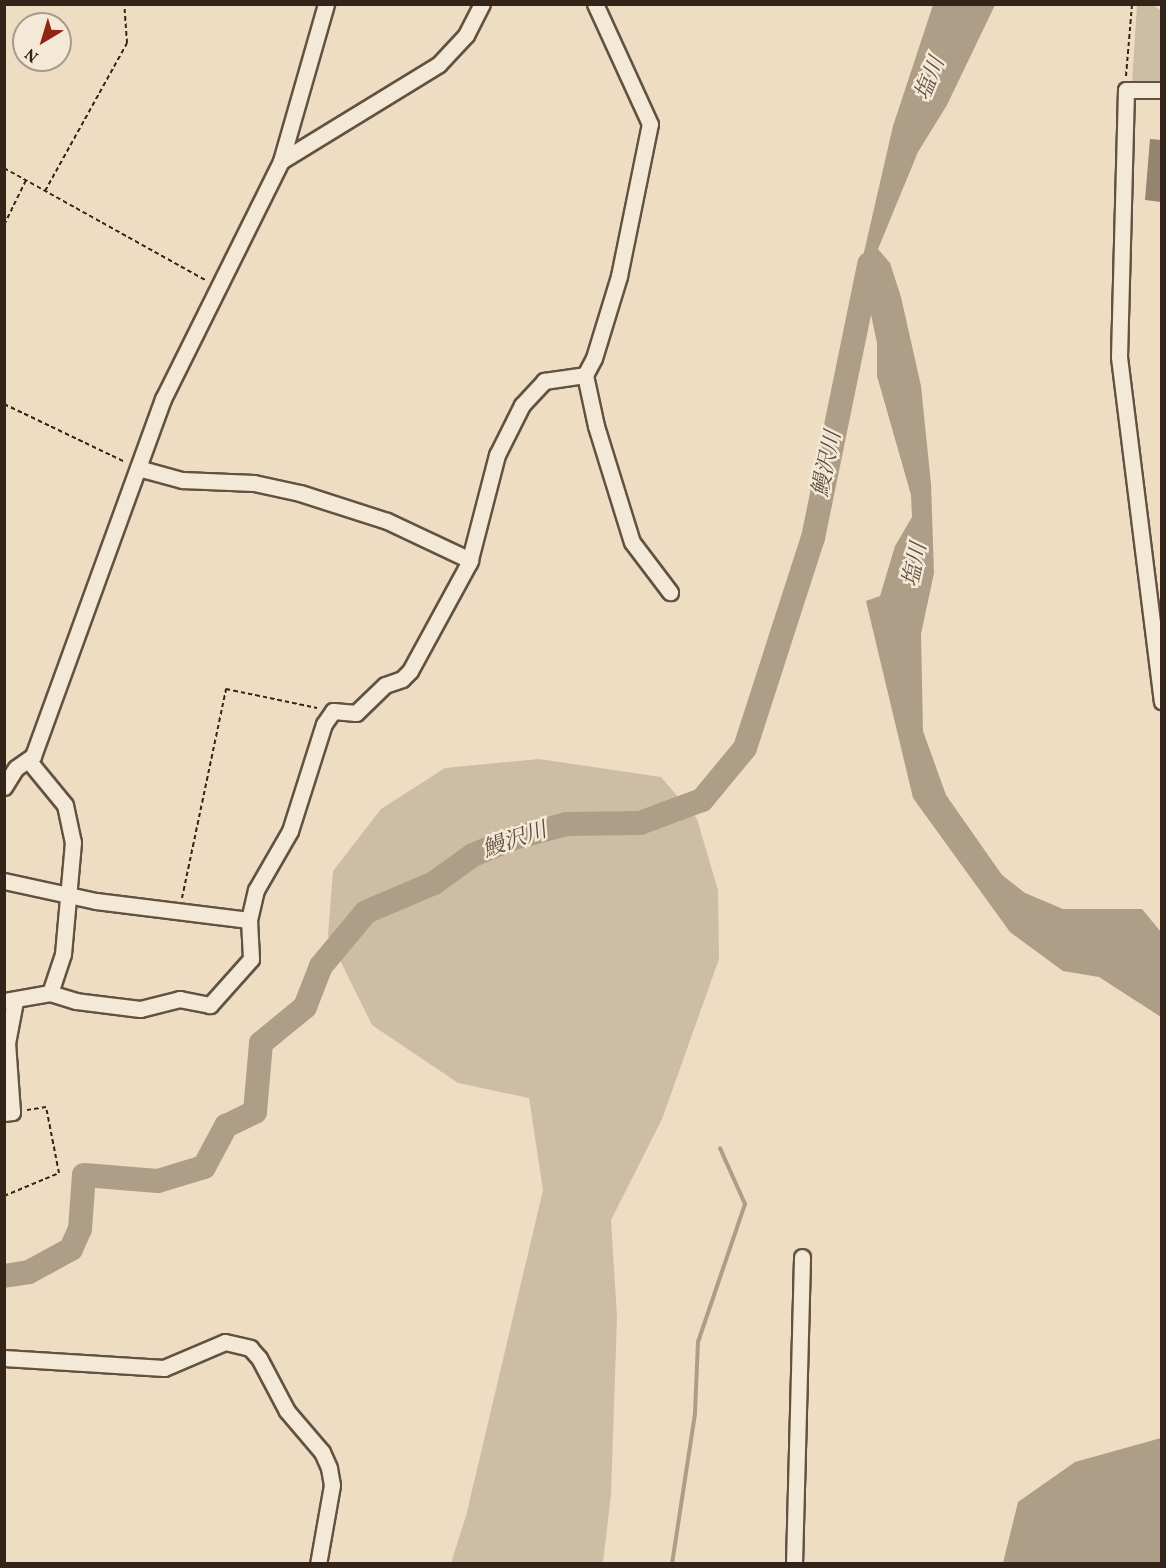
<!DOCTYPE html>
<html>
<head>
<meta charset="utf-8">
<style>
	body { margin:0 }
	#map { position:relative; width:1166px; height:1568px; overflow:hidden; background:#eeddc2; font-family:Vollkorn,"Noto Serif JP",serif }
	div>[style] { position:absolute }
	.green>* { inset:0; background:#cebda5 }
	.water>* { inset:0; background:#ae9e88 }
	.stream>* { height:4px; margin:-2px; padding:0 2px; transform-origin:2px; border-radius:2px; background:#ae9e88 }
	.river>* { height:24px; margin:-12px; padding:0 12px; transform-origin:12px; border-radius:12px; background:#ae9e88 }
	.building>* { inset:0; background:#948470 }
	.path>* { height:2px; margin-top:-1px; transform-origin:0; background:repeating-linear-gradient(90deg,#332318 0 4.5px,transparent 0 7.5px) }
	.roads { filter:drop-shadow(2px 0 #625242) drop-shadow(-2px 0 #625242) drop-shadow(0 2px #625242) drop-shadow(0 -2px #625242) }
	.minor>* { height:15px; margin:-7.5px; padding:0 7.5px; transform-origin:7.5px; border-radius:7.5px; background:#f4e9d7 }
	span { translate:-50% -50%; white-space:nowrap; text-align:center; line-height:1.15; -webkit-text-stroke:5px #f4e9d7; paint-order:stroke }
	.water-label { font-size:22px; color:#5e4e3f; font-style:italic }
	.frame { position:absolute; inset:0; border:6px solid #332318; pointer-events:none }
	.north { position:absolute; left:12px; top:12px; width:60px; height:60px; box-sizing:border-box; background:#f4e9d7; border:2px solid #a79a8b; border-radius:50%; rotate:218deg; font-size:16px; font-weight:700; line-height:24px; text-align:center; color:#332318 }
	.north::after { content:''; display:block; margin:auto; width:21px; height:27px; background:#8f2418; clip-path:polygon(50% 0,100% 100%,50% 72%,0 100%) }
</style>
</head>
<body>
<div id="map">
	<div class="green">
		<div style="clip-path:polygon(1137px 5px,1154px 5px,1161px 11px,1161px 85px,1132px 84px)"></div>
		<div style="clip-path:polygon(539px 759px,661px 777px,697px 819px,718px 890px,719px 959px,662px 1119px,611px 1220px,617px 1317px,611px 1494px,603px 1563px,451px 1563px,466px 1516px,543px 1190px,529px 1098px,458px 1083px,372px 1025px,328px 936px,333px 871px,381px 809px,445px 768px)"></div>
	</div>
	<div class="water">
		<div style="clip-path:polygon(933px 5px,995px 5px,947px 105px,918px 152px,878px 249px,890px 263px,901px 297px,921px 386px,931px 484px,934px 573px,921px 634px,923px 731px,946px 795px,1002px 875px,1025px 893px,1063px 909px,1142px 909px,1161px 932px,1161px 1017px,1099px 977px,1063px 971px,1010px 932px,913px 798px,866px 601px,880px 596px,895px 546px,912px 517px,911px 495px,877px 376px,877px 343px,869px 305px,856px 287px,893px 126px)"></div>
		<div style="clip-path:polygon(1161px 1438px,1161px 1563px,1003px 1563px,1018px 1502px,1075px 1462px)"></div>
	</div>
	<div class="stream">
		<div style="left:672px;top:1564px;width:153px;rotate:-81.3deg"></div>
		<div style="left:695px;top:1413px;width:71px;rotate:-87.6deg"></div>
		<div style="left:698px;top:1342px;width:146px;rotate:-71.2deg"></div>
		<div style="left:745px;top:1204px;width:61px;rotate:-114.1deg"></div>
	</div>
	<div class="river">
		<div style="left:4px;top:1276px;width:25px;rotate:-9deg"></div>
		<div style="left:29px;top:1272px;width:48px;rotate:-28.7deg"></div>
		<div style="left:71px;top:1249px;width:22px;rotate:-66deg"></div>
		<div style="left:80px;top:1229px;width:54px;rotate:-85.8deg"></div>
		<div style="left:84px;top:1175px;width:74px;rotate:4.6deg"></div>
		<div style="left:158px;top:1181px;width:48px;rotate:-16.9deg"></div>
		<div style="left:204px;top:1167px;width:47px;rotate:-61.8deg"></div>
		<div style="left:226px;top:1126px;width:32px;rotate:-26deg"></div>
		<div style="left:255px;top:1112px;width:69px;rotate:-85deg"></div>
		<div style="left:261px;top:1043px;width:57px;rotate:-39.3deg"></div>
		<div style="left:305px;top:1007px;width:44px;rotate:-68.7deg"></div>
		<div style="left:321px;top:966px;width:70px;rotate:-50.2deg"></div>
		<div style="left:366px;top:912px;width:74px;rotate:-23.1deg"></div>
		<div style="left:434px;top:883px;width:48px;rotate:-35.7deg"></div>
		<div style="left:473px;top:855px;width:44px;rotate:-22.5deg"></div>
		<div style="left:514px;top:838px;width:55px;rotate:-14.8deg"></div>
		<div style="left:567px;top:824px;width:73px;rotate:-0.8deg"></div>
		<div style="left:640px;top:823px;width:66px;rotate:-20.4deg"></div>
		<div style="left:702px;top:800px;width:67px;rotate:-50.4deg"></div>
		<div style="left:745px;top:748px;width:221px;rotate:-72.1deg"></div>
		<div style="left:813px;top:538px;width:280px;rotate:-78.4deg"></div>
	</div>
	<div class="building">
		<div style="clip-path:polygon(1150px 139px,1161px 140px,1161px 202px,1145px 200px)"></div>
	</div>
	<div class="path">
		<div style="left:1126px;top:76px;width:72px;rotate:-85.2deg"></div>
		<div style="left:4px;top:168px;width:232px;rotate:29.1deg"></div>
		<div style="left:45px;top:191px;width:169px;rotate:-61deg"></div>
		<div style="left:127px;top:43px;width:39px;rotate:-94deg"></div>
		<div style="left:4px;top:225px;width:50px;rotate:-63.9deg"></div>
		<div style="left:4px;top:404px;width:134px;rotate:25.6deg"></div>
		<div style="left:182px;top:898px;width:214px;rotate:-78.1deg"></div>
		<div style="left:226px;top:689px;width:93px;rotate:11.8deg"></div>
		<div style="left:4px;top:1196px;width:60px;rotate:-22.7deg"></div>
		<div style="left:59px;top:1173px;width:67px;rotate:-101.1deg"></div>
		<div style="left:46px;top:1107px;width:20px;rotate:171deg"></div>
	</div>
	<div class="roads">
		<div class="minor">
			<div style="left:1162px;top:90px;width:36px;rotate:180deg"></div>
			<div style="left:1126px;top:90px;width:267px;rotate:91.5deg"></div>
			<div style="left:1119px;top:357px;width:347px;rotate:82.9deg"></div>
			<div style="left:281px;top:161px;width:163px;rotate:-74deg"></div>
			<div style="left:585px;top:375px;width:52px;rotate:77.8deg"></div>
			<div style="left:596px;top:426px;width:121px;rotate:72.8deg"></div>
			<div style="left:632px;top:542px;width:63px;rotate:52.8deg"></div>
			<div style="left:138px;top:468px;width:46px;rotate:15.3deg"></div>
			<div style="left:182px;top:480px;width:72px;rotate:2.4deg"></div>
			<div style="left:254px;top:483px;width:47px;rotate:12.3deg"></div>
			<div style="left:300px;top:493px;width:91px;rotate:17.8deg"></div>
			<div style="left:387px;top:521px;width:92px;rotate:25.2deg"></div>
			<div style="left:28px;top:760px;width:58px;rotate:50.6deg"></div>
			<div style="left:65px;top:805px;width:38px;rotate:78deg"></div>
			<div style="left:73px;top:842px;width:112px;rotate:95.1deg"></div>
			<div style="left:63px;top:954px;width:41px;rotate:108.4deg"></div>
			<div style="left:4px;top:787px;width:22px;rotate:-58deg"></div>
			<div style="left:16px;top:768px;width:21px;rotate:-35deg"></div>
			<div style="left:33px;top:756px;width:380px;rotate:-70deg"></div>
			<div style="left:163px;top:399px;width:266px;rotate:-63.6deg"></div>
			<div style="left:281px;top:161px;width:185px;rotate:-31.5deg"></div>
			<div style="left:439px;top:64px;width:40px;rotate:-47deg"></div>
			<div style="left:466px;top:35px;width:35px;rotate:-63deg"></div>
			<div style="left:4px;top:881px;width:94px;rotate:12.3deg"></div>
			<div style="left:96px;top:901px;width:154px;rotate:7.1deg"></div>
			<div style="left:249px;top:920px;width:39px;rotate:87deg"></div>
			<div style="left:251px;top:959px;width:62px;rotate:131.7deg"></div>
			<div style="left:210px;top:1005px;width:31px;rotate:-169deg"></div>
			<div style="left:180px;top:999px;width:41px;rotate:166deg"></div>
			<div style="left:140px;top:1009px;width:64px;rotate:-172.9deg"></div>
			<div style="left:76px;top:1001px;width:27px;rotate:-163deg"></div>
			<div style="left:50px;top:993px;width:47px;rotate:170.1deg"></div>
			<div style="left:249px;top:920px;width:31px;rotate:-77deg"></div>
			<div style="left:256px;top:890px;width:68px;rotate:-60deg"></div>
			<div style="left:290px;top:831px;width:112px;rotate:-72.4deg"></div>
			<div style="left:324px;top:724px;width:16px;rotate:-55deg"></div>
			<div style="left:333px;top:711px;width:23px;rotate:5deg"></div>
			<div style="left:356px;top:713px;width:40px;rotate:-44deg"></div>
			<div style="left:385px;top:685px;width:18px;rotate:-19deg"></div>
			<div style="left:402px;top:679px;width:11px;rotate:-45deg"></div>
			<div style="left:410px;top:671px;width:123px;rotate:-61.4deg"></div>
			<div style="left:469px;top:563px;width:112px;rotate:-75.5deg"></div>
			<div style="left:497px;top:455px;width:56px;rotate:-63.4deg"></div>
			<div style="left:522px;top:405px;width:33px;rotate:-47deg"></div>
			<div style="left:544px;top:381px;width:41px;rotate:-8.3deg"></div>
			<div style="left:585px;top:375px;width:19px;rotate:-62deg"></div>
			<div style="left:594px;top:358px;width:86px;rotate:-73deg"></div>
			<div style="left:619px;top:276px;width:155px;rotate:-78.5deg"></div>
			<div style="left:650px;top:124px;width:132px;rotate:-114.6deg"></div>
			<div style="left:4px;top:1113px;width:8px;rotate:-7deg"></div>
			<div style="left:12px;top:1112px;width:69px;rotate:-94.1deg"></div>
			<div style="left:7px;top:1043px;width:43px;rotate:-79.2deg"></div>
			<div style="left:4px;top:1358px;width:160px;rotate:3.6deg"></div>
			<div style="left:164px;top:1368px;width:66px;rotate:-23.1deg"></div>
			<div style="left:225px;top:1342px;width:26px;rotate:13deg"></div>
			<div style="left:250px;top:1348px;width:13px;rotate:48deg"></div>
			<div style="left:259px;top:1358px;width:60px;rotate:62.2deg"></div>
			<div style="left:287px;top:1411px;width:54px;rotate:49.5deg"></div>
			<div style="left:322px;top:1452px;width:17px;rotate:66deg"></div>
			<div style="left:329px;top:1468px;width:17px;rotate:80deg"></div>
			<div style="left:332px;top:1485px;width:80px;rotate:100deg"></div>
			<div style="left:794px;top:1564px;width:307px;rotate:-88.5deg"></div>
		</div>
	</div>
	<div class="water-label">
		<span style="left:931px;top:79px;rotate:-68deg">塩川</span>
		<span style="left:828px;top:464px;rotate:-78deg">鰻沢川</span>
		<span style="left:916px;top:565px;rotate:-78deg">塩川</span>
		<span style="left:515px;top:841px;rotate:-19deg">鰻沢川</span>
	</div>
	<div class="frame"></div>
	<div class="north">N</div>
</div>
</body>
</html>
